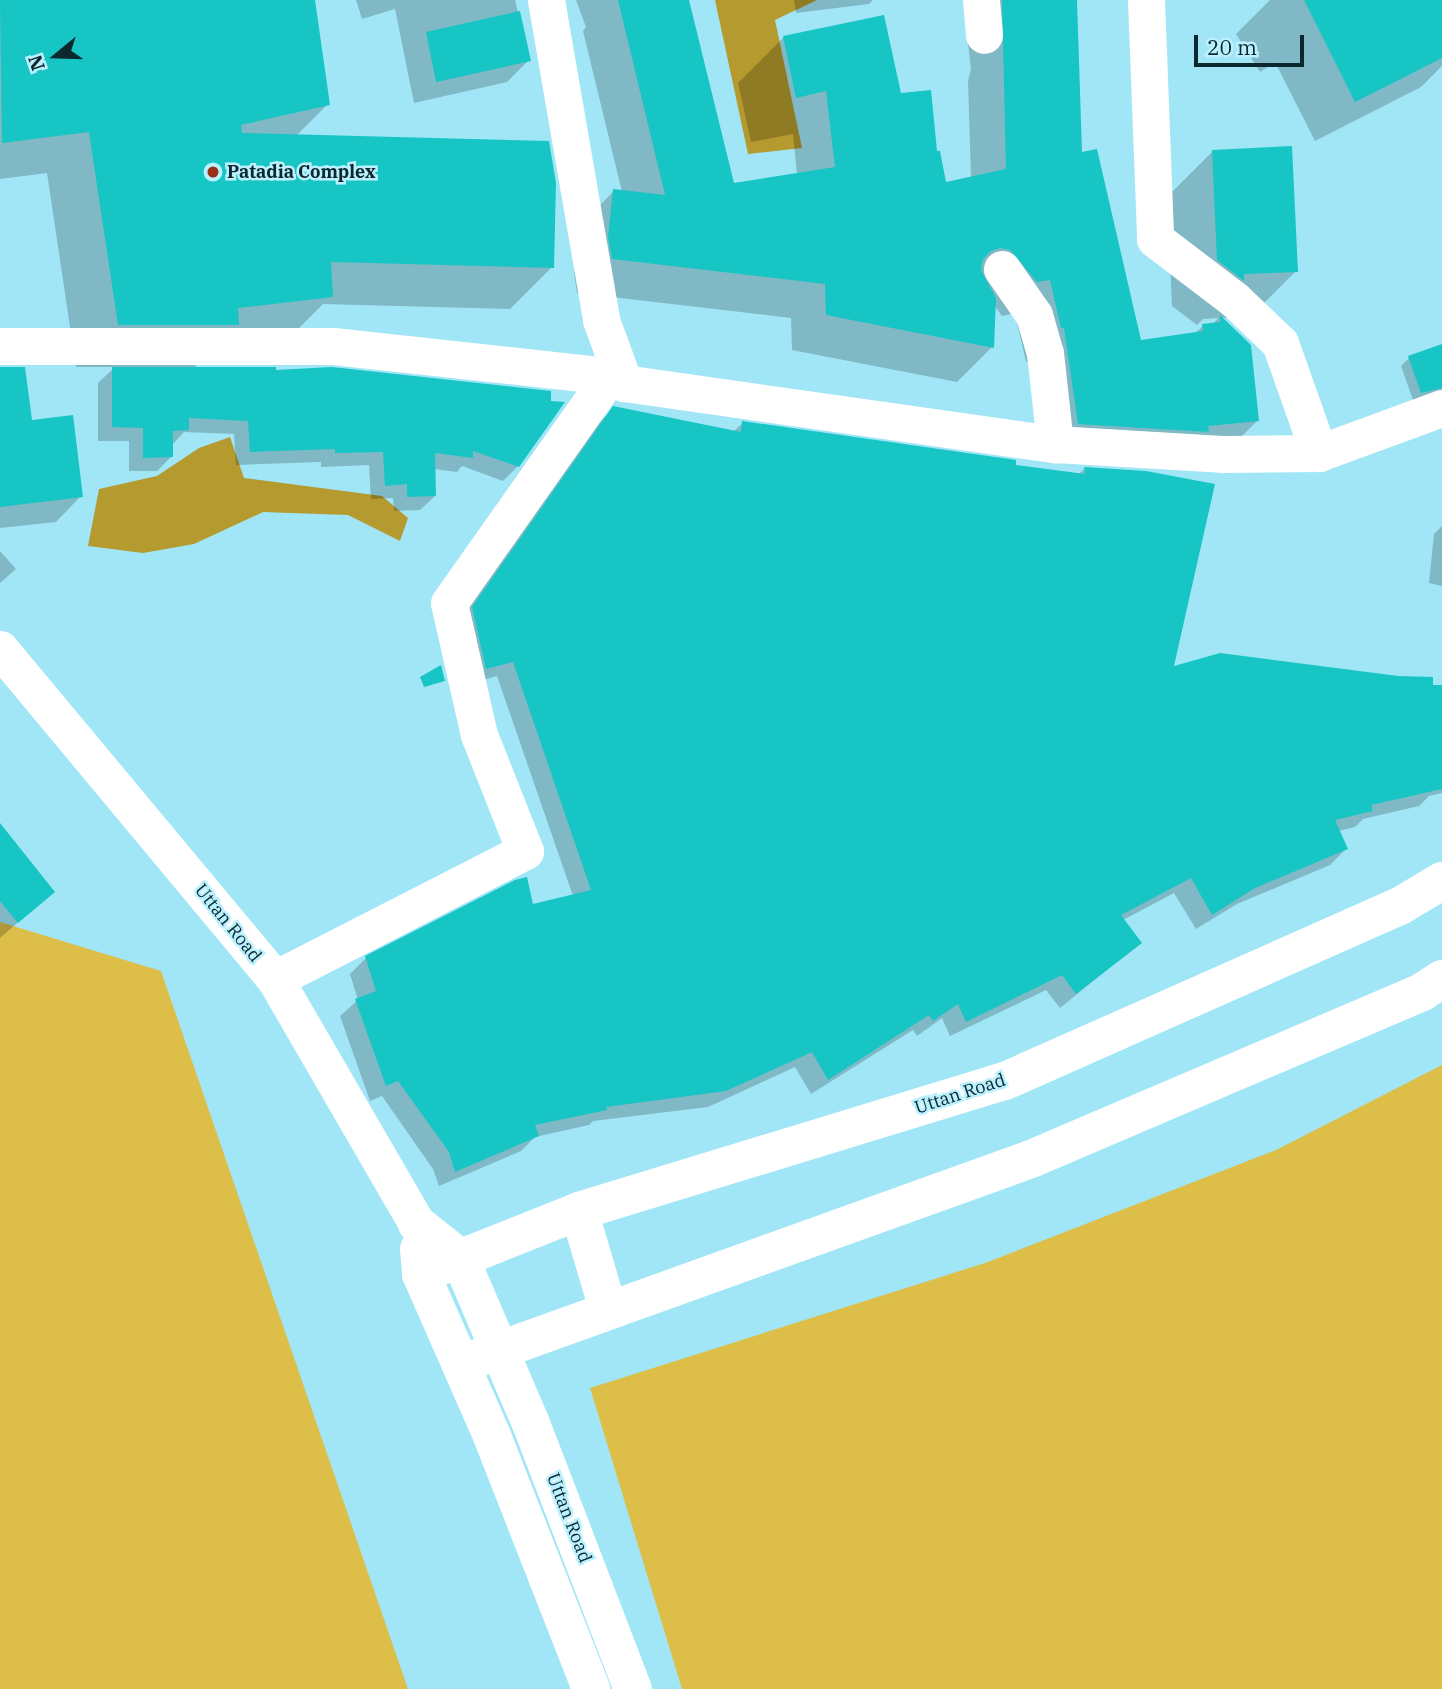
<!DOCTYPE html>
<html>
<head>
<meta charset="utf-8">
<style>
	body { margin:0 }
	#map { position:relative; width:1442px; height:1689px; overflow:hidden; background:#a1e6f7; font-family:"IBM Plex Serif",serif }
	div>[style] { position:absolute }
	.green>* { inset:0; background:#ddbe48 }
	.forest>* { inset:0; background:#b59a2f }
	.shadow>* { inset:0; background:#0003 }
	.building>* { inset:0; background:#16c5c4 }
	.minor>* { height:37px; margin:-18.5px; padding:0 18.5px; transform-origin:18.5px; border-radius:18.5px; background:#fff }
	.major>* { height:38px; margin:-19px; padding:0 19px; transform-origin:19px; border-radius:19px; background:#fff }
	.dots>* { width:19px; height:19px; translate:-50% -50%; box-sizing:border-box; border:4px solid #bbf1ff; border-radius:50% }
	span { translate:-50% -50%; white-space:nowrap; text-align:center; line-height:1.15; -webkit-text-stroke:5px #bbf1ff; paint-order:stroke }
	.poi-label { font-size:18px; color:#0a282e; font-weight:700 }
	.left { translate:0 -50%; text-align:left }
	.street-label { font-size:18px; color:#0a282e }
	.north { position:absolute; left:21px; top:21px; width:70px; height:70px; -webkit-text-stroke:5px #bbf1ff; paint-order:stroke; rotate:251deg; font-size:19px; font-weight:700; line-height:28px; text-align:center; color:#0a282e }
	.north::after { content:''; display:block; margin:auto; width:24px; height:32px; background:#0a282e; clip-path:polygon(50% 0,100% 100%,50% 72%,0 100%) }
	.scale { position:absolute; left:1194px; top:35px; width:110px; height:32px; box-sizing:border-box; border:4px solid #0a282e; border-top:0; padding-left:9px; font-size:21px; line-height:24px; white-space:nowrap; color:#0a282e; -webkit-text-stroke:5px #bbf1ff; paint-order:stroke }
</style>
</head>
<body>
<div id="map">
	<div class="green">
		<div style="clip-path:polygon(0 922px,161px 971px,408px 1689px,0 1689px)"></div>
		<div style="clip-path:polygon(1442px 1065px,1442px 1689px,682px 1689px,590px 1388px,985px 1263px,1276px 1150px)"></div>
	</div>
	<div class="forest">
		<div style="clip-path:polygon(715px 0,817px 0,775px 20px,802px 148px,748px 154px)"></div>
		<div style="clip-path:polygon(230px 437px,244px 478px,382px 496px,408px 518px,400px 541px,348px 515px,263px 512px,194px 544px,143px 553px,88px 546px,99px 489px,157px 476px,199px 448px)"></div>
	</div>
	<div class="shadow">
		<div style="clip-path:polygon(0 0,313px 0,328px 104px,296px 136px,552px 267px,510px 309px,323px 304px,289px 338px,214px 347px,193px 369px,275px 372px,518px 466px,503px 481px,462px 466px,457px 472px,434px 469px,435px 496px,420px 510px,394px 511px,393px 498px,371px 499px,369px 465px,321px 467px,321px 462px,236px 465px,234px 434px,184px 432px,172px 445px,172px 456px,157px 471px,129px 471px,129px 441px,98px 441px,98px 383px,115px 367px,76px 367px,47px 173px,0 179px)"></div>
		<div style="clip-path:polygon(356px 0,515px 0,529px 60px,507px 82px,414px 103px,395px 9px,362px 19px)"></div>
		<div style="clip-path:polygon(576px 0,687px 0,732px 185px,797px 175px,793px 134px,751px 142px,738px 83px,784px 37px,899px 95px,936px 153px,945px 185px,971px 179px,968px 81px,971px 69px,966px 27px,979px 0,1075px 0,1080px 154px,1139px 342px,1194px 334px,1203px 326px,1212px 325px,1218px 318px,1203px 319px,1197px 325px,1172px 306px,1167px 197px,1213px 151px,1296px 271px,1250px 317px,1221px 318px,1258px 420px,1223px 455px,1043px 459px,1029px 361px,1026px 362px,1015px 313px,1002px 316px,994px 305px,992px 347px,957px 382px,792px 350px,791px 318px,577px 293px,574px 273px,579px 226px,614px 191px,622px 192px,583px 31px,586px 27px)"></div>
		<div style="clip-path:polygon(794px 0,873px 0,869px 4px,796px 13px)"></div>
		<div style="clip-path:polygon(1270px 0,1442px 0,1442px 66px,1421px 87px,1315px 141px,1275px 62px,1260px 72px,1236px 34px)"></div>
		<div style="clip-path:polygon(1442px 350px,1442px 393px,1413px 400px,1401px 366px,1409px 358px)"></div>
		<div style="clip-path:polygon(0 371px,81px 496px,56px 522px,0 528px)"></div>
		<div style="clip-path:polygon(614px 408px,733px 432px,743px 423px,1078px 475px,1084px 469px,1171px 668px,1442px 686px,1442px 793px,1429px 796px,1419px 806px,1363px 819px,1355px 827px,1338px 831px,1346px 849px,1330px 865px,1237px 904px,1196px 929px,1174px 893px,1123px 920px,1140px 943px,1060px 1008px,1046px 990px,950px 1036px,942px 1018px,917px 1036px,913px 1030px,811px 1094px,795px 1067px,708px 1107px,593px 1121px,589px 1125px,535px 1137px,521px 1151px,439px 1186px,433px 1169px,382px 1096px,370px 1101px,340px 1016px,358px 1000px,350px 974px,366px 958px,573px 896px,497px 676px,470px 684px,456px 625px,598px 424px)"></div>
		<div style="clip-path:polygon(1442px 526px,1442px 586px,1429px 583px,1434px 534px)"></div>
		<div style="clip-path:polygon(0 551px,16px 569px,0 583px)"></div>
		<div style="clip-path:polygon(0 829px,53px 892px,0 938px)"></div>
	</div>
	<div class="building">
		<div style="clip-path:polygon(0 0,315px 0,330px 105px,241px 125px,242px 133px,549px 141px,556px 183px,554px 268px,331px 262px,333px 297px,238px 308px,239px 325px,118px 325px,89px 132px,2px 143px)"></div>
		<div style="clip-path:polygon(618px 0,689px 0,734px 183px,835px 167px,826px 91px,796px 98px,783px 36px,884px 15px,901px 93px,931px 90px,937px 151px,940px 151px,946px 182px,1006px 169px,1002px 0,1077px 0,1082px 152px,1097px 149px,1141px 340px,1203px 331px,1202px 324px,1220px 322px,1220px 315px,1251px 345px,1259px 421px,1208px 426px,1209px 432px,1078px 424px,1064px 328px,1061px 328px,1050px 280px,1037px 282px,1010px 250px,1000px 248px,991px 251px,983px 259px,981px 270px,996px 298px,994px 348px,826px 315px,825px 284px,612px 259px,608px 237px,613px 189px,665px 195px)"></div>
		<div style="clip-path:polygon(1304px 0,1442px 0,1442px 58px,1355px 102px)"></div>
		<div style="clip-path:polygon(520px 11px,531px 61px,436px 82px,426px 32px)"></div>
		<div style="clip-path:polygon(1292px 146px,1298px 272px,1244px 274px,1244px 281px,1217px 260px,1212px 150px)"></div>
		<div style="clip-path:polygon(1442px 344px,1442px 388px,1421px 393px,1408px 356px)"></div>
		<div style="clip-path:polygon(0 367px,25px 367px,32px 420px,73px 415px,83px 497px,0 507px)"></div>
		<div style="clip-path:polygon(112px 367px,276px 367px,276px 370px,332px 367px,551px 391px,551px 401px,565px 402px,519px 467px,473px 451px,473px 458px,435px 453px,436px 496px,407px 497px,407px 484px,385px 486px,383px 452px,335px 453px,335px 449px,250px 452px,248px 421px,189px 418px,189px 430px,173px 431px,173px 457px,143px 458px,143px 428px,112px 427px)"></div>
		<div style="clip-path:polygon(613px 406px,741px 432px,742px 421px,1016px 460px,1016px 465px,1085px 474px,1084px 467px,1146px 471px,1215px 484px,1174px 666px,1220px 653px,1398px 676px,1433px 677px,1433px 685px,1442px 685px,1442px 789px,1371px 805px,1373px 811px,1335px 820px,1348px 849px,1255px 888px,1212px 915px,1191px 878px,1121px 915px,1142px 943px,1076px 994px,1062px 975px,966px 1022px,958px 1004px,933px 1021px,929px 1015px,828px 1080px,812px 1052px,726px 1091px,606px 1107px,607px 1110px,535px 1125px,539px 1136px,455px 1172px,449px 1152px,398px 1081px,386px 1086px,355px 999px,376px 991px,365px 956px,515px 880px,527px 877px,533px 904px,591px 890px,513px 662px,486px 669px,472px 607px)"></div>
		<div style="clip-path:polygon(441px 665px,445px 681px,424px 687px,420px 677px)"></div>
		<div style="clip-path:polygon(0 823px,55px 892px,18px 923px,0 901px)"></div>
	</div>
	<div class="minor">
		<div style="left:546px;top:0;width:325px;rotate:80.2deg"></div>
		<div style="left:601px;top:320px;width:67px;rotate:69.9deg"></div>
		<div style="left:981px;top:0;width:35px;rotate:85deg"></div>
		<div style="left:1146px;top:0;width:239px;rotate:87.8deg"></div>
		<div style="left:1155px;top:239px;width:101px;rotate:37.3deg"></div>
		<div style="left:1235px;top:300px;width:62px;rotate:43.7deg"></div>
		<div style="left:1280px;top:343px;width:117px;rotate:70.5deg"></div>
		<div style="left:1002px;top:269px;width:56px;rotate:55.2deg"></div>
		<div style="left:1034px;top:315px;width:40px;rotate:74deg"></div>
		<div style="left:1045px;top:353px;width:92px;rotate:83.7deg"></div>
		<div style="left:0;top:346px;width:333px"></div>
		<div style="left:333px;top:346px;width:278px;rotate:6.2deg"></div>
		<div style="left:609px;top:376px;width:17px;rotate:25deg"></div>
		<div style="left:624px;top:383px;width:435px;rotate:8.1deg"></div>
		<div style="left:1055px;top:444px;width:167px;rotate:3.4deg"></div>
		<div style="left:1222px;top:454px;width:97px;rotate:-0.6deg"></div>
		<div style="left:1319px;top:453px;width:131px;rotate:-20.1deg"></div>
		<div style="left:0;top:649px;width:430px;rotate:50.2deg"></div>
		<div style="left:275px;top:979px;width:283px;rotate:59.9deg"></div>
		<div style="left:275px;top:979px;width:281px;rotate:-27.1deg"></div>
		<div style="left:525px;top:851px;width:125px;rotate:-111.6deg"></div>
		<div style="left:479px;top:735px;width:135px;rotate:-102.8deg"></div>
		<div style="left:449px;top:603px;width:278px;rotate:-54.8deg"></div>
	</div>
	<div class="major">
		<div style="left:579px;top:1211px;width:102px;rotate:73.5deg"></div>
		<div style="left:417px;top:1224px;width:55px;rotate:38.3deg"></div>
		<div style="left:460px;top:1258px;width:177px;rotate:66.8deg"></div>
		<div style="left:530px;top:1421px;width:287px;rotate:69deg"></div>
		<div style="left:419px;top:1249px;width:25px;rotate:85deg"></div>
		<div style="left:421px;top:1274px;width:177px;rotate:66.3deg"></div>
		<div style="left:492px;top:1436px;width:272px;rotate:68.6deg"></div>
		<div style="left:421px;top:1274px;width:170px;rotate:-21.7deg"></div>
		<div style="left:579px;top:1211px;width:445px;rotate:-17deg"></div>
		<div style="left:1005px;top:1081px;width:432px;rotate:-23.9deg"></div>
		<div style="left:1400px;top:906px;width:49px;rotate:-30.8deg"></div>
		<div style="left:461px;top:1364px;width:606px;rotate:-19.78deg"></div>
		<div style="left:1031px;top:1159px;width:425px;rotate:-23.1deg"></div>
		<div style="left:1422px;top:992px;width:24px;rotate:-33deg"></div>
	</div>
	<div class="dots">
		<div style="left:213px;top:172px;background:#982f17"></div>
	</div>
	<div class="poi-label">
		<span class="left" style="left:227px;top:172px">Patadia Complex</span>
	</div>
	<div class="street-label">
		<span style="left:228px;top:923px;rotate:51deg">Uttan Road</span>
		<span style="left:960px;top:1094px;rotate:-18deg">Uttan Road</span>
		<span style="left:569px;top:1518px;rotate:69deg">Uttan Road</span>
	</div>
	<div class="north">N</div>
	<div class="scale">20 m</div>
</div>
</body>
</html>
